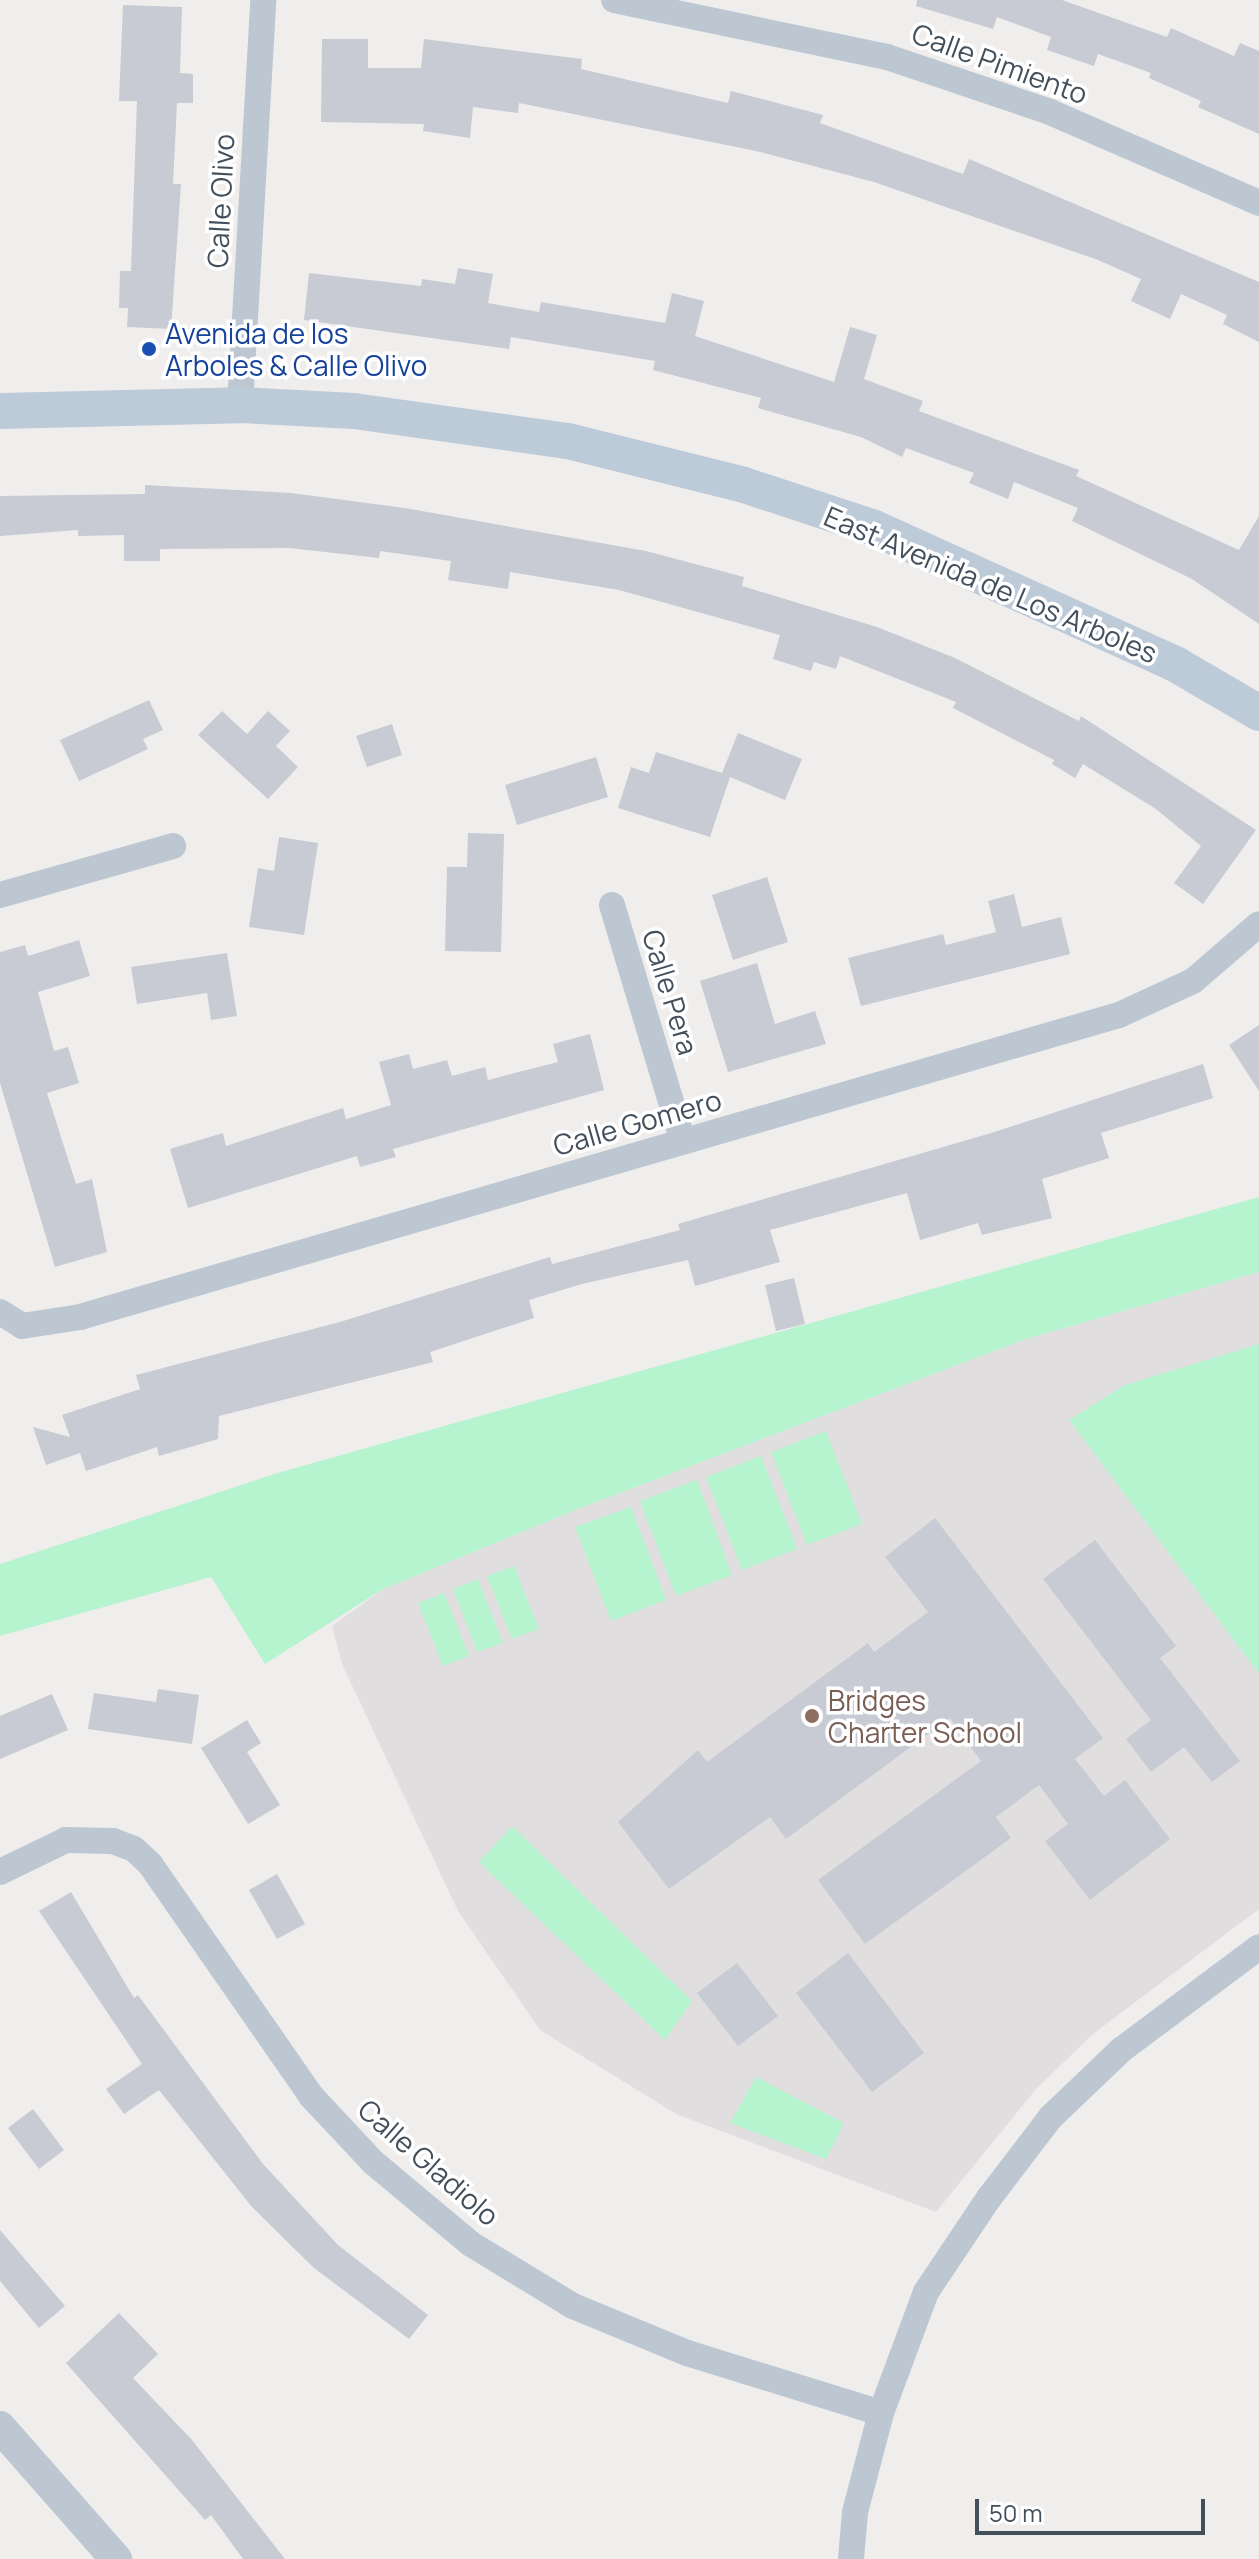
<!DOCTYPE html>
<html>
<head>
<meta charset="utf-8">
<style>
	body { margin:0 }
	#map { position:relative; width:1259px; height:2559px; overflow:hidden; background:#f0eded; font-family:Manrope,sans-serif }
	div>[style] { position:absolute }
	.education>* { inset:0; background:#e1dedf }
	.green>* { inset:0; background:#b6f3cf }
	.building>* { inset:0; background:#c8cbd4 }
	.minor>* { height:26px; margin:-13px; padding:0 13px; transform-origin:13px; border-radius:13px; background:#bcc7d1 }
	.tertiary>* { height:32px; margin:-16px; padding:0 16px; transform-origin:16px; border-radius:16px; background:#bcc7d1 }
	.secondary>* { height:36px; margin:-18px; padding:0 18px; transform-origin:18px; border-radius:18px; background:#bdcad8 }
	.dots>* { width:22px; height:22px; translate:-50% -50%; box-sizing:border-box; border:4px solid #fff; border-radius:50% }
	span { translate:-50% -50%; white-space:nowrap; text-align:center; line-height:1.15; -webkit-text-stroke:7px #fff; paint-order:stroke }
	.street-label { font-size:28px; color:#43505c }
	.transit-label { font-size:28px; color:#164399 }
	.left { translate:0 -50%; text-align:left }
	.education-label { font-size:28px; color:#785e54 }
	.scale { position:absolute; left:975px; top:2499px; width:230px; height:36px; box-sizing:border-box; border:4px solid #43505c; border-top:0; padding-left:10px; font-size:24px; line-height:28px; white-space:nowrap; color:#43505c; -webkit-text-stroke:6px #fff; paint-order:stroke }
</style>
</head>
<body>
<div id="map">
	<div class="education">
		<div style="clip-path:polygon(1259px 1272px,1259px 1909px,1093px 2034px,1036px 2089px,936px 2212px,676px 2114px,540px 2030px,458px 1911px,342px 1664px,332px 1626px,383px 1589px,583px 1507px,1026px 1339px)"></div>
	</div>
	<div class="green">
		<div style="clip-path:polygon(1259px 1197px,1259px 1272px,1026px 1339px,583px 1507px,383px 1589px,265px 1664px,211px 1577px,0 1636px,0 1564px,281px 1472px)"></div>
		<div style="clip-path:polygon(1259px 1344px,1259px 1674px,1069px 1420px,1125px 1385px)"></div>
		<div style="clip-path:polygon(826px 1431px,862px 1524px,807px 1545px,771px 1452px)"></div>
		<div style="clip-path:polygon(761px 1456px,797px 1549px,742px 1570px,706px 1477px)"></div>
		<div style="clip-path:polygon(697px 1480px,732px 1575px,676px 1596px,640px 1501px)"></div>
		<div style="clip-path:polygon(631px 1507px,666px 1600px,611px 1621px,575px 1527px)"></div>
		<div style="clip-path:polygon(514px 1566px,539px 1629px,512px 1639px,487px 1576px)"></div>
		<div style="clip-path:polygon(478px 1579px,503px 1643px,477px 1652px,453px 1589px)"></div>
		<div style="clip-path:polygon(444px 1593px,469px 1656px,443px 1666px,418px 1603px)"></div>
		<div style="clip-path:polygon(512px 1826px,692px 2001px,665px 2040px,479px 1862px)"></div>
		<div style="clip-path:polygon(756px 2077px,844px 2123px,826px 2159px,730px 2123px)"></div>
	</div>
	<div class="building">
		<div style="clip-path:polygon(917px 0,1062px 0,1167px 37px,1171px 28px,1234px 56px,1240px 43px,1259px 51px,1259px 134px,1198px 107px,1201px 101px,1149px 78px,1151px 73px,1098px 54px,1094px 66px,1047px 50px,1051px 37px,997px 17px,993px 29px,916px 6px)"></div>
		<div style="clip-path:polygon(123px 5px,182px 7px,180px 73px,193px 74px,193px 103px,177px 103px,173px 184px,181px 184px,171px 329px,127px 327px,128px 308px,119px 308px,120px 271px,131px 271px,137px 101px,119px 101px)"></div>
		<div style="clip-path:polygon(322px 39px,368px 39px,368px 68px,421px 68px,424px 39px,582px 59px,581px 69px,728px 103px,731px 91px,823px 115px,820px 123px,963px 174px,969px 159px,1259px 282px,1259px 342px,1223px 324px,1227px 315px,1181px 294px,1170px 319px,1131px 301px,1141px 279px,1098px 260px,874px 182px,756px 151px,519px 103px,518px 113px,473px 107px,470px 138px,423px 131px,424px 124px,321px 122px)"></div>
		<div style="clip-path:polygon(458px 268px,493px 274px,488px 303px,539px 312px,541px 302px,665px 323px,672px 293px,704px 301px,695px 336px,834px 382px,850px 327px,877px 335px,864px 379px,923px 401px,919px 411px,1079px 470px,1076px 476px,1239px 550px,1259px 516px,1259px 624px,1192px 579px,1072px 521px,1078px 508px,1014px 482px,1008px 499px,969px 483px,974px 473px,906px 448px,902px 457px,861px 437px,758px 408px,761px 398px,653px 370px,655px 361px,511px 337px,509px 349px,304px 320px,309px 273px,421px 286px,422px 279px,455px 284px)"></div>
		<div style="clip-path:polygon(145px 485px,291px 493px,405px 508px,646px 551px,744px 577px,742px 586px,877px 627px,955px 658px,1079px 721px,1081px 716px,1256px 830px,1203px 904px,1174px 883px,1201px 846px,1156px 809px,1083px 764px,1075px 778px,1052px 764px,1054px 760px,953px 708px,956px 702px,840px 656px,836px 669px,814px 662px,811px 671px,773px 659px,780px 635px,619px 590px,510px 572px,508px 589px,448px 580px,451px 561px,380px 551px,379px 558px,289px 548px,160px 549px,160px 561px,124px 561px,124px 535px,78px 536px,78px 530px,0 536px,0 496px,145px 494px)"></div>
		<div style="clip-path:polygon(149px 700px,163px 730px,143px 739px,148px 749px,79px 781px,60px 740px)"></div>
		<div style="clip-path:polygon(222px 711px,247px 734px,268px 711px,290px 731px,276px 746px,298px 767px,268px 799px,198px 735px)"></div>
		<div style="clip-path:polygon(392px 724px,402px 755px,367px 767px,356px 736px)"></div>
		<div style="clip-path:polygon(738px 733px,802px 759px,785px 800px,730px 777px,710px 837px,618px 808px,631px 767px,649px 773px,656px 752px,722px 773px)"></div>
		<div style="clip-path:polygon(596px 757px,608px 797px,517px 825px,505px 785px)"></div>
		<div style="clip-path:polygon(468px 833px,504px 834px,501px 952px,445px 951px,447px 867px,467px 867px)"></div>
		<div style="clip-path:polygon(279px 837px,318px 843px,304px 935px,249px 927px,258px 868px,274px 871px)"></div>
		<div style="clip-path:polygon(767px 877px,788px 942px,733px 960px,712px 895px)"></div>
		<div style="clip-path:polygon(1014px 894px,1022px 927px,1061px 917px,1070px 954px,861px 1006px,848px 958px,943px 934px,946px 945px,996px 932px,988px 901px)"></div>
		<div style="clip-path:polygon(79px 940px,90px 976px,38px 992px,54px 1051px,68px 1047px,79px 1083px,47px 1093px,76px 1184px,92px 1179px,107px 1252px,55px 1267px,0 1083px,0 952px,25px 945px,28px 956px)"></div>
		<div style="clip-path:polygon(227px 953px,237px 1016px,211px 1020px,207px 993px,137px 1004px,131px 967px)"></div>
		<div style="clip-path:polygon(757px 963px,775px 1024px,815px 1011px,826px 1044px,728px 1072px,700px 981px)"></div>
		<div style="clip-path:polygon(1259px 1025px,1259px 1091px,1229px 1045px)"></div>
		<div style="clip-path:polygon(590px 1034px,604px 1090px,393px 1149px,396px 1157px,360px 1167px,357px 1156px,188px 1208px,170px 1149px,223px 1133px,226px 1146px,343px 1108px,346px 1119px,391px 1105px,379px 1062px,409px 1054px,413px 1069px,447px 1060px,452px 1076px,485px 1067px,488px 1080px,558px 1062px,553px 1044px)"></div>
		<div style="clip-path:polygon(1203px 1064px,1213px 1098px,1101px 1133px,1109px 1158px,1042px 1179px,1052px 1218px,982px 1235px,978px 1223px,920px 1240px,907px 1193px,770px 1230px,780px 1262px,695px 1286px,688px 1260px,582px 1284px,529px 1300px,534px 1318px,430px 1352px,433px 1362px,219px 1416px,218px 1439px,159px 1456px,157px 1447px,86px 1471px,80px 1453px,46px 1465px,33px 1427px,70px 1437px,62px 1415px,140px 1389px,136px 1375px,340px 1322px,550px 1257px,552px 1264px,680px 1230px,678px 1224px,988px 1134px)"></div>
		<div style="clip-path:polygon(794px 1278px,805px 1324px,776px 1331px,765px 1285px)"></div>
		<div style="clip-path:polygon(935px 1518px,1103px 1738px,1075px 1759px,1104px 1796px,1125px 1780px,1170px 1839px,1090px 1900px,1045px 1841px,1068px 1824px,1039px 1785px,996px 1817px,1011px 1838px,865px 1944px,818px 1880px,981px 1761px,950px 1718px,786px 1839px,770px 1817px,669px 1889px,618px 1822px,698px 1750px,707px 1762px,868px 1643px,874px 1652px,928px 1612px,885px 1557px)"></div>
		<div style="clip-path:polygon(1095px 1540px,1176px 1646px,1160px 1658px,1240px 1761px,1212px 1782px,1184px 1747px,1151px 1772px,1126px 1739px,1151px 1720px,1043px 1579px)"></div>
		<div style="clip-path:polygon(158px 1689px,199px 1695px,192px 1744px,88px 1729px,94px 1693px,156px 1702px)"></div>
		<div style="clip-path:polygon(52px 1694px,68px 1730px,0 1759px,0 1716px)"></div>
		<div style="clip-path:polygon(247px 1720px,261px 1743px,247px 1752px,280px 1805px,248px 1824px,201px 1748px)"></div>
		<div style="clip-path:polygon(277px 1874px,305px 1924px,277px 1939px,249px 1890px)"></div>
		<div style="clip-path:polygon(71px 1892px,134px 1998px,138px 1995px,263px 2164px,338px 2245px,428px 2315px,409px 2339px,314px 2268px,252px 2207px,159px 2090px,124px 2114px,106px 2089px,142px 2064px,39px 1911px)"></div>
		<div style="clip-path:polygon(848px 1953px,924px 2053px,872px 2092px,796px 1993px)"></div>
		<div style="clip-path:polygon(737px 1963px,778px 2016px,738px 2046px,697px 1993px)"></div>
		<div style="clip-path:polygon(33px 2109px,64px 2150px,39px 2169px,8px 2128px)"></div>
		<div style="clip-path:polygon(0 2230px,65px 2306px,39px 2328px,0 2281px)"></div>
		<div style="clip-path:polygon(119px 2313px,158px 2354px,133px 2378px,192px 2440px,285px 2559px,243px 2559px,211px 2515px,205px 2520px,66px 2363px)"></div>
	</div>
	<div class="minor">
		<div style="left:614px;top:0;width:279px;rotate:11.8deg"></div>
		<div style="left:887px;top:57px;width:172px;rotate:18.6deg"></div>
		<div style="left:1050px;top:112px;width:228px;rotate:23.5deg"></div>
		<div style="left:240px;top:405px;width:406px;rotate:-86.7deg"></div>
		<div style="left:0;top:895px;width:180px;rotate:-15.8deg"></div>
		<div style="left:612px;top:905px;width:247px;rotate:73.3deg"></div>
		<div style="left:0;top:1312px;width:26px;rotate:32deg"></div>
		<div style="left:22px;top:1326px;width:59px;rotate:-8.8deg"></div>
		<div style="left:80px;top:1317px;width:1082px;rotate:-16.21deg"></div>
		<div style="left:1119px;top:1015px;width:81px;rotate:-24.7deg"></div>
		<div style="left:1193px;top:981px;width:87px;rotate:-40.8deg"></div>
		<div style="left:0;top:1872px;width:73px;rotate:-25.9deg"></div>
		<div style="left:66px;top:1840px;width:47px;rotate:1.2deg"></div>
		<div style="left:113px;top:1841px;width:22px;rotate:21deg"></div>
		<div style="left:134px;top:1849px;width:22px;rotate:43deg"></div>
		<div style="left:150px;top:1864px;width:282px;rotate:55.2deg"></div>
		<div style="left:311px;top:2096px;width:92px;rotate:46.8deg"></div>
		<div style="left:374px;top:2163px;width:126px;rotate:39.9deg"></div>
		<div style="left:471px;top:2244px;width:119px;rotate:31.3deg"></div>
		<div style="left:573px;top:2306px;width:123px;rotate:22.4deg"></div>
		<div style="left:687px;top:2353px;width:203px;rotate:17.2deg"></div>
		<div style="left:851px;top:2559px;width:47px;rotate:-85.1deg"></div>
		<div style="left:855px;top:2512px;width:102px;rotate:-75.3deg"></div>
		<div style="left:881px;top:2413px;width:129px;rotate:-69.6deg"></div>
		<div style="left:926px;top:2292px;width:113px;rotate:-56.2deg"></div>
		<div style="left:989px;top:2198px;width:102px;rotate:-52.6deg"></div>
		<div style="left:1051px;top:2117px;width:97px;rotate:-43.7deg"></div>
		<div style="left:1121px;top:2050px;width:172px;rotate:-36.7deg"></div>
	</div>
	<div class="tertiary">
		<div style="left:0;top:2427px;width:176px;rotate:48.7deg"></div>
	</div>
	<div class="secondary">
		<div style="left:0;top:411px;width:240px;rotate:-1.4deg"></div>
		<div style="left:240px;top:405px;width:114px;rotate:3deg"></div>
		<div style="left:354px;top:411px;width:216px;rotate:8deg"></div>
		<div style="left:568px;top:441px;width:181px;rotate:14deg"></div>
		<div style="left:744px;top:485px;width:135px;rotate:18.2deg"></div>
		<div style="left:872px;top:527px;width:335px;rotate:24.3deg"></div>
		<div style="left:1177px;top:665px;width:95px;rotate:30.3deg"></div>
	</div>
	<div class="dots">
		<div style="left:149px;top:349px;background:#1a4fb4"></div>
		<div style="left:812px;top:1716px;background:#8d6e63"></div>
	</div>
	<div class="street-label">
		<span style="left:1000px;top:63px;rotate:20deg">Calle Pimiento</span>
		<span style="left:220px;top:201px;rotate:-87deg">Calle Olivo</span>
		<span style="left:991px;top:584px;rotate:23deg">East Avenida de Los Arboles</span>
		<span style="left:671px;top:992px;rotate:73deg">Calle Pera</span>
		<span style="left:637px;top:1122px;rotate:-16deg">Calle Gomero</span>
		<span style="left:429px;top:2162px;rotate:41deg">Calle Gladiolo</span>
	</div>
	<div class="transit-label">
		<span class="left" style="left:165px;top:349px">Avenida de los<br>Arboles &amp; Calle Olivo</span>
	</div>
	<div class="education-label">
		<span class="left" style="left:828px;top:1716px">Bridges<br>Charter School</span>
	</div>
	<div class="scale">50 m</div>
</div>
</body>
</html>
